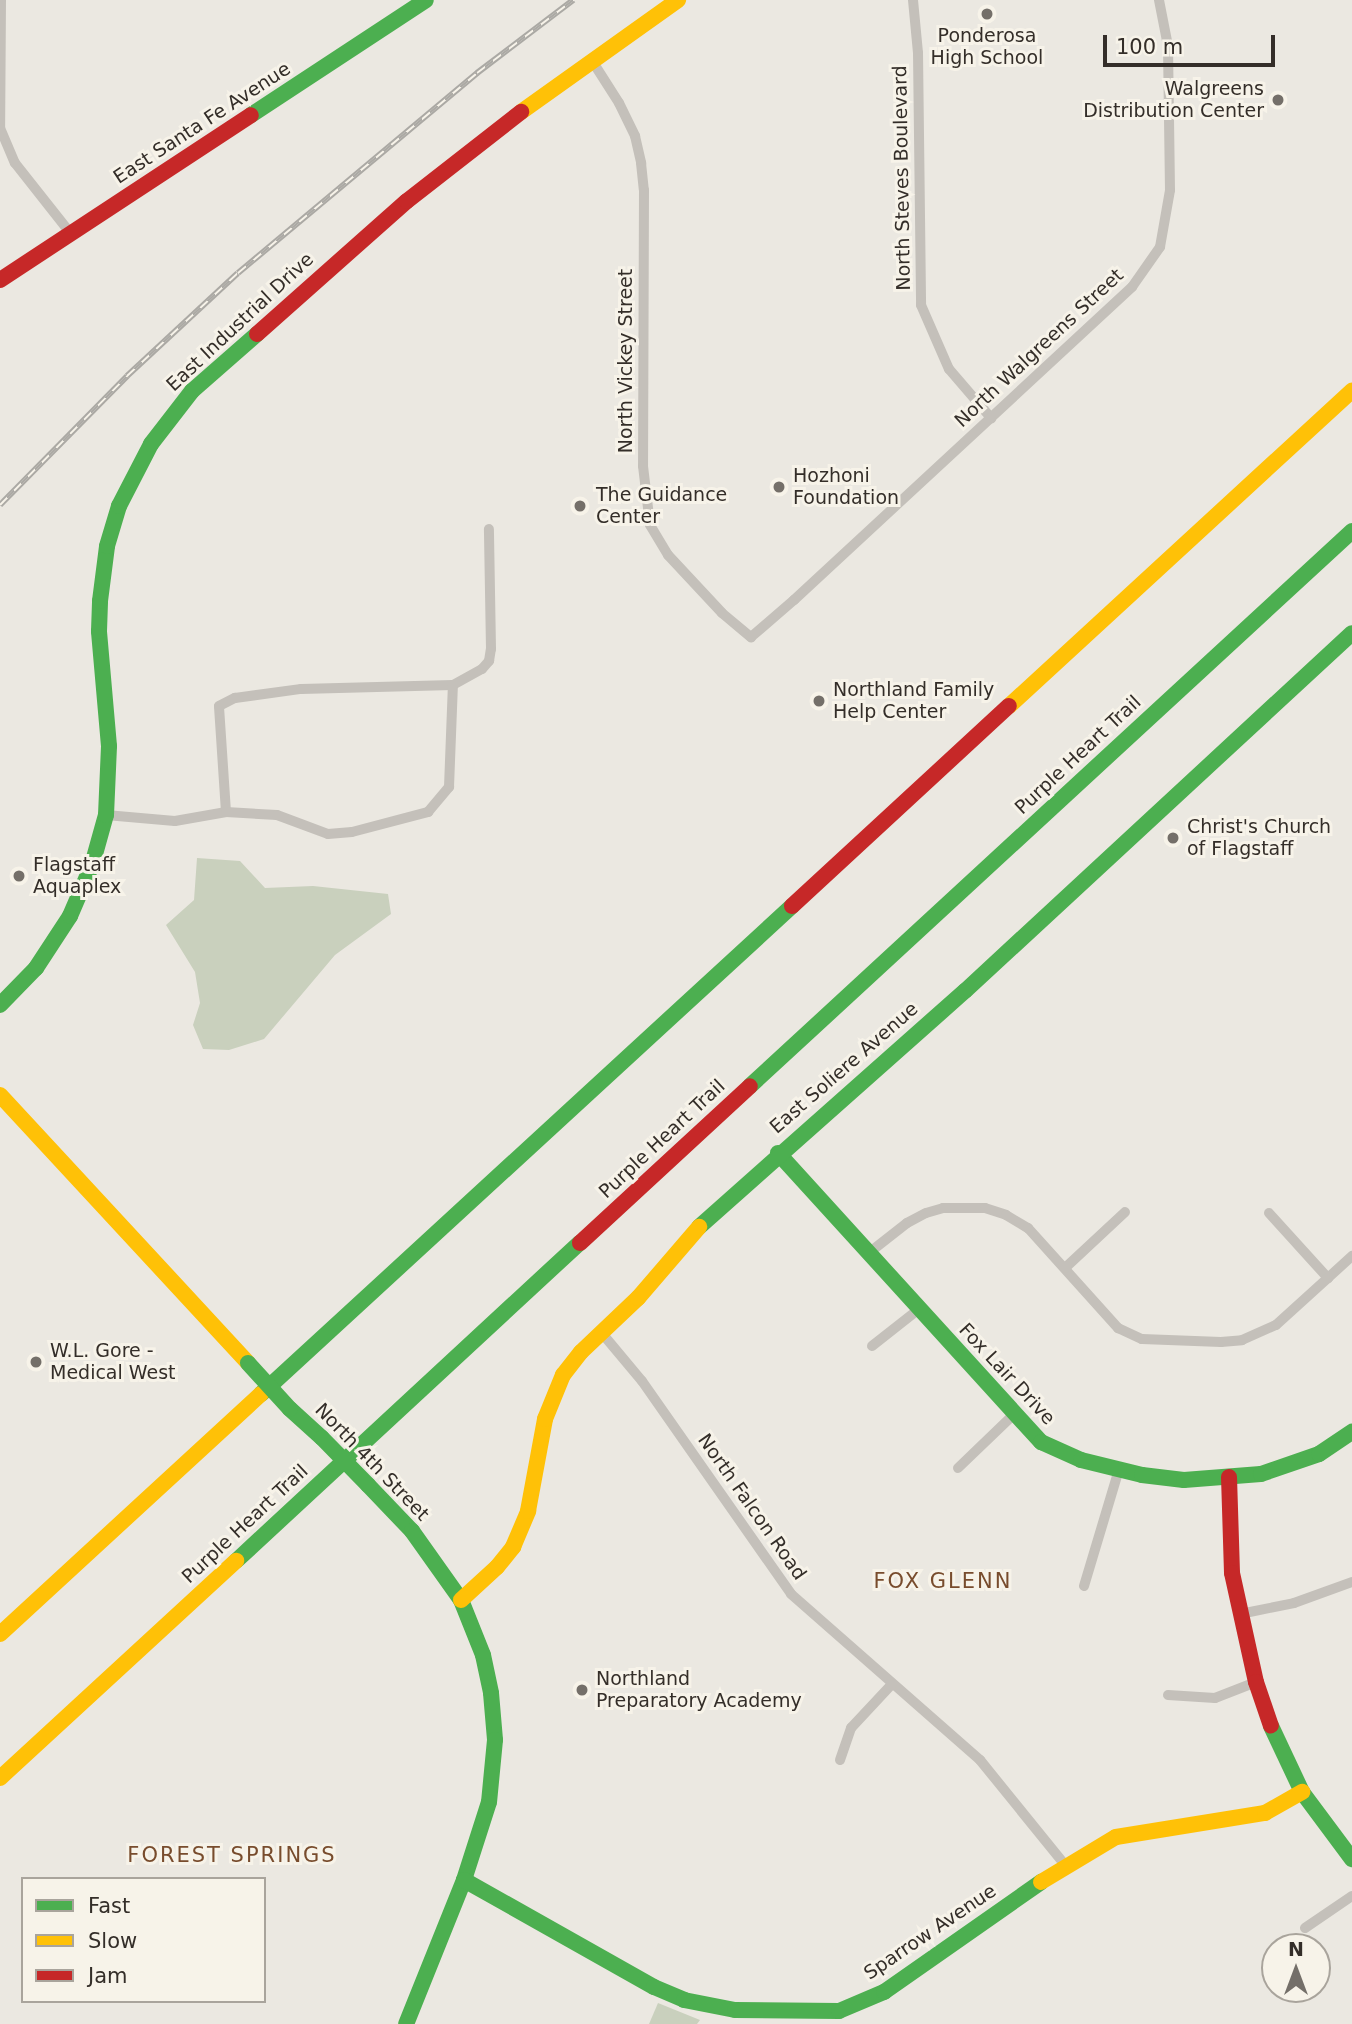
<!DOCTYPE html>
<html>
<head>
<meta charset="utf-8">
<style>
	body { margin:0 }
	#map { position:relative; width:1352px; height:2024px; overflow:hidden; background:#ebe8e1; font-family:"DejaVu Sans",sans-serif }
	div>[style] { position:absolute }
	.green>* { inset:0; background:#c9d0bd }
	.street>* { height:10px; margin:-5px; padding:0 5px; transform-origin:5px; border-radius:5px; background:#c4c0ba }
	.fast>* { height:16px; margin:-8px; padding:0 8px; transform-origin:8px; border-radius:8px; background:#4caf50 }
	.slow>* { height:16px; margin:-8px; padding:0 8px; transform-origin:8px; border-radius:8px; background:#ffc107 }
	.jam>* { height:16px; margin:-8px; padding:0 8px; transform-origin:8px; border-radius:8px; background:#c62828 }
	.rail>* { height:6px; margin-top:-3px; transform-origin:0; background:repeating-linear-gradient(90deg,#f7f3e9 0 10px,#aba9a4 0 20px); box-sizing:border-box; border-block:2px solid #aba9a4 }
	.fast-bridge>* { height:16px; margin:-8px; padding:0 8px; transform-origin:8px; border-radius:8px; background:#4caf50 }
	.dots>* { width:19px; height:19px; translate:-50% -50%; box-sizing:border-box; border:4px solid #f7f3e9; border-radius:50% }
	span { translate:-50% -50%; white-space:nowrap; text-align:center; line-height:1.15; -webkit-text-stroke:6px #f7f3e9; paint-order:stroke }
	.poi-label { font-size:19px; color:#342e29 }
	.right { translate:-100% -50%; text-align:right }
	.left { translate:0 -50%; text-align:left }
	.street-label { font-size:19px; color:#342e29 }
	.neighbourhood-label { font-size:21px; color:#784c2d; letter-spacing:2px }
	.legend { position:absolute; left:21px; top:1877px; width:245px; height:126px; box-sizing:border-box; background:#f7f3e9; border:2px solid #a9a49c; margin:0; padding:9px 12px; list-style:none; font-size:21px; color:#342e29 }
	.legend li { display:flex; align-items:center; gap:14px; height:35px }
	.legend b { width:35px; border:2px solid #a9a49c }
	.north { position:absolute; left:1261px; top:1933px; width:70px; height:70px; box-sizing:border-box; background:#f7f3e9; border:2px solid #a9a49c; border-radius:50%; rotate:0deg; font-size:19px; font-weight:700; line-height:28px; text-align:center; color:#342e29 }
	.north::after { content:''; display:block; margin:auto; width:24px; height:32px; background:#746f69; clip-path:polygon(50% 0,100% 100%,50% 72%,0 100%) }
	.scale { position:absolute; left:1103px; top:35px; width:172px; height:32px; box-sizing:border-box; border:4px solid #342e29; border-top:0; padding-left:9px; font-size:21px; line-height:24px; white-space:nowrap; color:#342e29; -webkit-text-stroke:5px #f7f3e9; paint-order:stroke }
</style>
</head>
<body>
<div id="map">
	<div class="green">
		<div style="clip-path:polygon(197px 858px,240px 861px,265px 888px,313px 886px,388px 894px,391px 914px,335px 955px,264px 1039px,229px 1050px,203px 1049px,193px 1025px,200px 1003px,195px 972px,166px 925px,194px 900px)"></div>
		<div style="clip-path:polygon(658px 2003px,700px 2020px,697px 2024px,649px 2024px)"></div>
	</div>
	<div class="street">
		<div style="left:1px;top:0;width:128px;rotate:90.4deg"></div>
		<div style="left:0;top:128px;width:38px;rotate:67deg"></div>
		<div style="left:15px;top:163px;width:90px;rotate:51.7deg"></div>
		<div style="left:913px;top:0;width:53px;rotate:84.6deg"></div>
		<div style="left:918px;top:53px;width:252px;rotate:89.3deg"></div>
		<div style="left:921px;top:305px;width:70px;rotate:66.4deg"></div>
		<div style="left:949px;top:369px;width:65px;rotate:49.4deg"></div>
		<div style="left:591px;top:59px;width:52px;rotate:57.5deg"></div>
		<div style="left:619px;top:103px;width:37px;rotate:64deg"></div>
		<div style="left:635px;top:136px;width:28px;rotate:77deg"></div>
		<div style="left:641px;top:163px;width:27px;rotate:84deg"></div>
		<div style="left:644px;top:190px;width:276px;rotate:90.2deg"></div>
		<div style="left:643px;top:466px;width:59px;rotate:83.2deg"></div>
		<div style="left:650px;top:525px;width:35px;rotate:59deg"></div>
		<div style="left:668px;top:555px;width:79px;rotate:47deg"></div>
		<div style="left:722px;top:613px;width:38px;rotate:40deg"></div>
		<div style="left:751px;top:637px;width:57px;rotate:-40.7deg"></div>
		<div style="left:794px;top:600px;width:461px;rotate:-42.8deg"></div>
		<div style="left:1132px;top:287px;width:49px;rotate:-55deg"></div>
		<div style="left:1160px;top:247px;width:58px;rotate:-80deg"></div>
		<div style="left:1170px;top:190px;width:144px;rotate:-90.8deg"></div>
		<div style="left:1168px;top:46px;width:47px;rotate:-101.1deg"></div>
		<div style="left:226px;top:812px;width:106px;rotate:-93.8deg"></div>
		<div style="left:219px;top:706px;width:18px;rotate:-27deg"></div>
		<div style="left:235px;top:698px;width:67px;rotate:-7.8deg"></div>
		<div style="left:301px;top:689px;width:152px;rotate:-1.5deg"></div>
		<div style="left:453px;top:685px;width:33px;rotate:-29deg"></div>
		<div style="left:482px;top:669px;width:11px;rotate:-49deg"></div>
		<div style="left:489px;top:661px;width:12px;rotate:-81deg"></div>
		<div style="left:491px;top:649px;width:120px;rotate:-91deg"></div>
		<div style="left:106px;top:815px;width:69px;rotate:5deg"></div>
		<div style="left:175px;top:821px;width:52px;rotate:-10deg"></div>
		<div style="left:226px;top:812px;width:51px;rotate:3.4deg"></div>
		<div style="left:277px;top:815px;width:54px;rotate:20.4deg"></div>
		<div style="left:328px;top:834px;width:24px;rotate:-5deg"></div>
		<div style="left:352px;top:832px;width:79px;rotate:-14.7deg"></div>
		<div style="left:428px;top:812px;width:33px;rotate:-50deg"></div>
		<div style="left:449px;top:787px;width:102px;rotate:-87.8deg"></div>
		<div style="left:1269px;top:1213px;width:88px;rotate:47.8deg"></div>
		<div style="left:870px;top:1252px;width:47px;rotate:-38.1deg"></div>
		<div style="left:907px;top:1223px;width:21px;rotate:-28deg"></div>
		<div style="left:926px;top:1213px;width:18px;rotate:-16deg"></div>
		<div style="left:943px;top:1208px;width:42px"></div>
		<div style="left:985px;top:1208px;width:22px;rotate:18deg"></div>
		<div style="left:1006px;top:1215px;width:26px;rotate:31deg"></div>
		<div style="left:1028px;top:1228px;width:135px;rotate:48deg"></div>
		<div style="left:1118px;top:1328px;width:26px;rotate:25deg"></div>
		<div style="left:1142px;top:1339px;width:79px;rotate:2.2deg"></div>
		<div style="left:1221px;top:1342px;width:21px;rotate:-5deg"></div>
		<div style="left:1242px;top:1340px;width:37px;rotate:-24deg"></div>
		<div style="left:1276px;top:1325px;width:103px;rotate:-42.2deg"></div>
		<div style="left:1065px;top:1268px;width:82px;rotate:-43deg"></div>
		<div style="left:601px;top:1332px;width:64px;rotate:50.1deg"></div>
		<div style="left:642px;top:1381px;width:260px;rotate:55deg"></div>
		<div style="left:791px;top:1594px;width:252px;rotate:41.3deg"></div>
		<div style="left:980px;top:1760px;width:135px;rotate:51deg"></div>
		<div style="left:872px;top:1346px;width:60px;rotate:-38.2deg"></div>
		<div style="left:958px;top:1468px;width:76px;rotate:-43.9deg"></div>
		<div style="left:1084px;top:1586px;width:122px;rotate:-73.3deg"></div>
		<div style="left:1240px;top:1614px;width:55px;rotate:-11.5deg"></div>
		<div style="left:1294px;top:1603px;width:62px;rotate:-19.9deg"></div>
		<div style="left:1168px;top:1695px;width:47px;rotate:3.7deg"></div>
		<div style="left:1215px;top:1698px;width:44px;rotate:-21.3deg"></div>
		<div style="left:840px;top:1760px;width:34px;rotate:-71deg"></div>
		<div style="left:851px;top:1728px;width:60px;rotate:-47deg"></div>
		<div style="left:1305px;top:1928px;width:57px;rotate:-34.2deg"></div>
	</div>
	<div class="fast">
		<div style="left:251px;top:115px;width:209px;rotate:-33.3deg"></div>
		<div style="left:0;top:1005px;width:52px;rotate:-45.8deg"></div>
		<div style="left:36px;top:968px;width:62px;rotate:-56.8deg"></div>
		<div style="left:70px;top:916px;width:56px;rotate:-66.7deg"></div>
		<div style="left:92px;top:865px;width:52px;rotate:-74.4deg"></div>
		<div style="left:106px;top:815px;width:69px;rotate:-87.5deg"></div>
		<div style="left:109px;top:746px;width:115px;rotate:-95deg"></div>
		<div style="left:99px;top:631px;width:30px;rotate:-88deg"></div>
		<div style="left:100px;top:601px;width:55px;rotate:-82.7deg"></div>
		<div style="left:107px;top:546px;width:42px;rotate:-73.3deg"></div>
		<div style="left:119px;top:506px;width:70px;rotate:-62.7deg"></div>
		<div style="left:151px;top:444px;width:67px;rotate:-52.3deg"></div>
		<div style="left:192px;top:391px;width:86px;rotate:-41.2deg"></div>
		<div style="left:750px;top:1086px;width:819px;rotate:-42.67deg"></div>
		<div style="left:778px;top:1153px;width:391px;rotate:47.7deg"></div>
		<div style="left:1041px;top:1442px;width:44px;rotate:24.2deg"></div>
		<div style="left:1081px;top:1460px;width:63px;rotate:13.8deg"></div>
		<div style="left:1142px;top:1475px;width:42px;rotate:6.8deg"></div>
		<div style="left:1184px;top:1480px;width:77px;rotate:-4.5deg"></div>
		<div style="left:1261px;top:1474px;width:61px;rotate:-19deg"></div>
		<div style="left:1319px;top:1454px;width:40px;rotate:-34deg"></div>
		<div style="left:699px;top:1227px;width:356px;rotate:-41.6deg"></div>
		<div style="left:965px;top:991px;width:527px;rotate:-42.77deg"></div>
		<div style="left:261px;top:1394px;width:721px;rotate:-42.58deg"></div>
		<div style="left:290px;top:1409px;width:43px;rotate:42.2deg"></div>
		<div style="left:368px;top:1485px;width:64px;rotate:46.3deg"></div>
		<div style="left:412px;top:1531px;width:85px;rotate:54.6deg"></div>
		<div style="left:461px;top:1600px;width:59px;rotate:68.2deg"></div>
		<div style="left:483px;top:1655px;width:39px;rotate:78deg"></div>
		<div style="left:491px;top:1693px;width:47px;rotate:85.1deg"></div>
		<div style="left:495px;top:1740px;width:62px;rotate:95.5deg"></div>
		<div style="left:489px;top:1802px;width:82px;rotate:107.8deg"></div>
		<div style="left:464px;top:1880px;width:155px;rotate:111.9deg"></div>
		<div style="left:236px;top:1561px;width:468px;rotate:-42.8deg"></div>
		<div style="left:1271px;top:1726px;width:73px;rotate:64.8deg"></div>
		<div style="left:1302px;top:1792px;width:84px;rotate:53.3deg"></div>
		<div style="left:464px;top:1880px;width:218px;rotate:29.4deg"></div>
		<div style="left:654px;top:1987px;width:33px;rotate:23deg"></div>
		<div style="left:684px;top:2000px;width:52px;rotate:11.1deg"></div>
		<div style="left:735px;top:2010px;width:104px;rotate:0.6deg"></div>
		<div style="left:839px;top:2011px;width:49px;rotate:-22.9deg"></div>
		<div style="left:884px;top:1992px;width:192px;rotate:-35deg"></div>
	</div>
	<div class="slow">
		<div style="left:521px;top:112px;width:193px;rotate:-35.5deg"></div>
		<div style="left:1009px;top:706px;width:466px;rotate:-42.6deg"></div>
		<div style="left:0;top:1095px;width:365px;rotate:47.2deg"></div>
		<div style="left:461px;top:1600px;width:49px;rotate:-42.5deg"></div>
		<div style="left:497px;top:1567px;width:26px;rotate:-51deg"></div>
		<div style="left:513px;top:1547px;width:39px;rotate:-67deg"></div>
		<div style="left:528px;top:1511px;width:94px;rotate:-79.5deg"></div>
		<div style="left:545px;top:1419px;width:48px;rotate:-67.8deg"></div>
		<div style="left:563px;top:1375px;width:29px;rotate:-52deg"></div>
		<div style="left:581px;top:1352px;width:79px;rotate:-43.5deg"></div>
		<div style="left:638px;top:1298px;width:94px;rotate:-49.3deg"></div>
		<div style="left:0;top:1634px;width:355px;rotate:-42.6deg"></div>
		<div style="left:0;top:1778px;width:321px;rotate:-42.6deg"></div>
		<div style="left:1041px;top:1882px;width:87px;rotate:-31deg"></div>
		<div style="left:1116px;top:1837px;width:151px;rotate:-9.2deg"></div>
		<div style="left:1265px;top:1813px;width:43px;rotate:-29.6deg"></div>
	</div>
	<div class="jam">
		<div style="left:0;top:280px;width:300px;rotate:-33.3deg"></div>
		<div style="left:257px;top:334px;width:200px;rotate:-41.6deg"></div>
		<div style="left:407px;top:201px;width:145px;rotate:-38deg"></div>
		<div style="left:792px;top:906px;width:295px;rotate:-42.7deg"></div>
		<div style="left:580px;top:1243px;width:231px;rotate:-42.7deg"></div>
		<div style="left:1229px;top:1477px;width:96px;rotate:88.2deg"></div>
		<div style="left:1232px;top:1573px;width:112px;rotate:77.6deg"></div>
		<div style="left:1256px;top:1682px;width:46px;rotate:71.2deg"></div>
	</div>
	<div class="rail">
		<div style="left:0;top:505px;width:181px;rotate:-45.4deg"></div>
		<div style="left:127px;top:376px;width:151px;rotate:-42.9deg"></div>
		<div style="left:238px;top:273px;width:312px;rotate:-39.9deg"></div>
		<div style="left:477px;top:73px;width:121px;rotate:-37.2deg"></div>
	</div>
	<div class="fast-bridge">
		<div style="left:248px;top:1363px;width:62px;rotate:47.6deg"></div>
		<div style="left:322px;top:1438px;width:66px;rotate:45.6deg"></div>
	</div>
	<div class="dots">
		<div style="left:987px;top:14px;background:#746f69"></div>
		<div style="left:1278px;top:100px;background:#746f69"></div>
		<div style="left:779px;top:487px;background:#746f69"></div>
		<div style="left:580px;top:506px;background:#746f69"></div>
		<div style="left:819px;top:701px;background:#746f69"></div>
		<div style="left:1173px;top:838px;background:#746f69"></div>
		<div style="left:19px;top:876px;background:#746f69"></div>
		<div style="left:36px;top:1362px;background:#746f69"></div>
		<div style="left:582px;top:1690px;background:#746f69"></div>
	</div>
	<div class="poi-label">
		<span style="left:987px;top:47px">Ponderosa<br>High School</span>
		<span class="right" style="left:1264px;top:100px">Walgreens<br>Distribution Center</span>
		<span class="left" style="left:793px;top:487px">Hozhoni<br>Foundation</span>
		<span class="left" style="left:596px;top:506px">The Guidance<br>Center</span>
		<span class="left" style="left:833px;top:701px">Northland Family<br>Help Center</span>
		<span class="left" style="left:1187px;top:838px">Christ's Church<br>of Flagstaff</span>
		<span class="left" style="left:33px;top:876px">Flagstaff<br>Aquaplex</span>
		<span class="left" style="left:50px;top:1362px">W.L. Gore -<br>Medical West</span>
		<span class="left" style="left:596px;top:1690px">Northland<br>Preparatory Academy</span>
	</div>
	<div class="street-label">
		<span style="left:202px;top:123px;rotate:-33deg">East Santa Fe Avenue</span>
		<span style="left:902px;top:178px;rotate:-91deg">North Steves Boulevard</span>
		<span style="left:240px;top:322px;rotate:-43deg">East Industrial Drive</span>
		<span style="left:1039px;top:348px;rotate:-43deg">North Walgreens Street</span>
		<span style="left:626px;top:361px;rotate:-90deg">North Vickey Street</span>
		<span style="left:1078px;top:755px;rotate:-43deg">Purple Heart Trail</span>
		<span style="left:844px;top:1068px;rotate:-41deg">East Soliere Avenue</span>
		<span style="left:662px;top:1139px;rotate:-43deg">Purple Heart Trail</span>
		<span style="left:1007px;top:1374px;rotate:47deg">Fox Lair Drive</span>
		<span style="left:372px;top:1462px;rotate:46deg">North 4th Street</span>
		<span style="left:752px;top:1507px;rotate:55deg">North Falcon Road</span>
		<span style="left:245px;top:1524px;rotate:-43deg">Purple Heart Trail</span>
		<span style="left:930px;top:1932px;rotate:-34deg">Sparrow Avenue</span>
	</div>
	<div class="neighbourhood-label">
		<span style="left:943px;top:1581px">FOX GLENN</span>
		<span style="left:232px;top:1855px">FOREST SPRINGS</span>
	</div>
	<ul class="legend">
	<li><b style="height:9px;background:#4caf50"></b>Fast</li>
	<li><b style="height:9px;background:#ffc107"></b>Slow</li>
	<li><b style="height:9px;background:#c62828"></b>Jam</li>
	</ul>
	<div class="north">N</div>
	<div class="scale">100 m</div>
</div>
</body>
</html>
